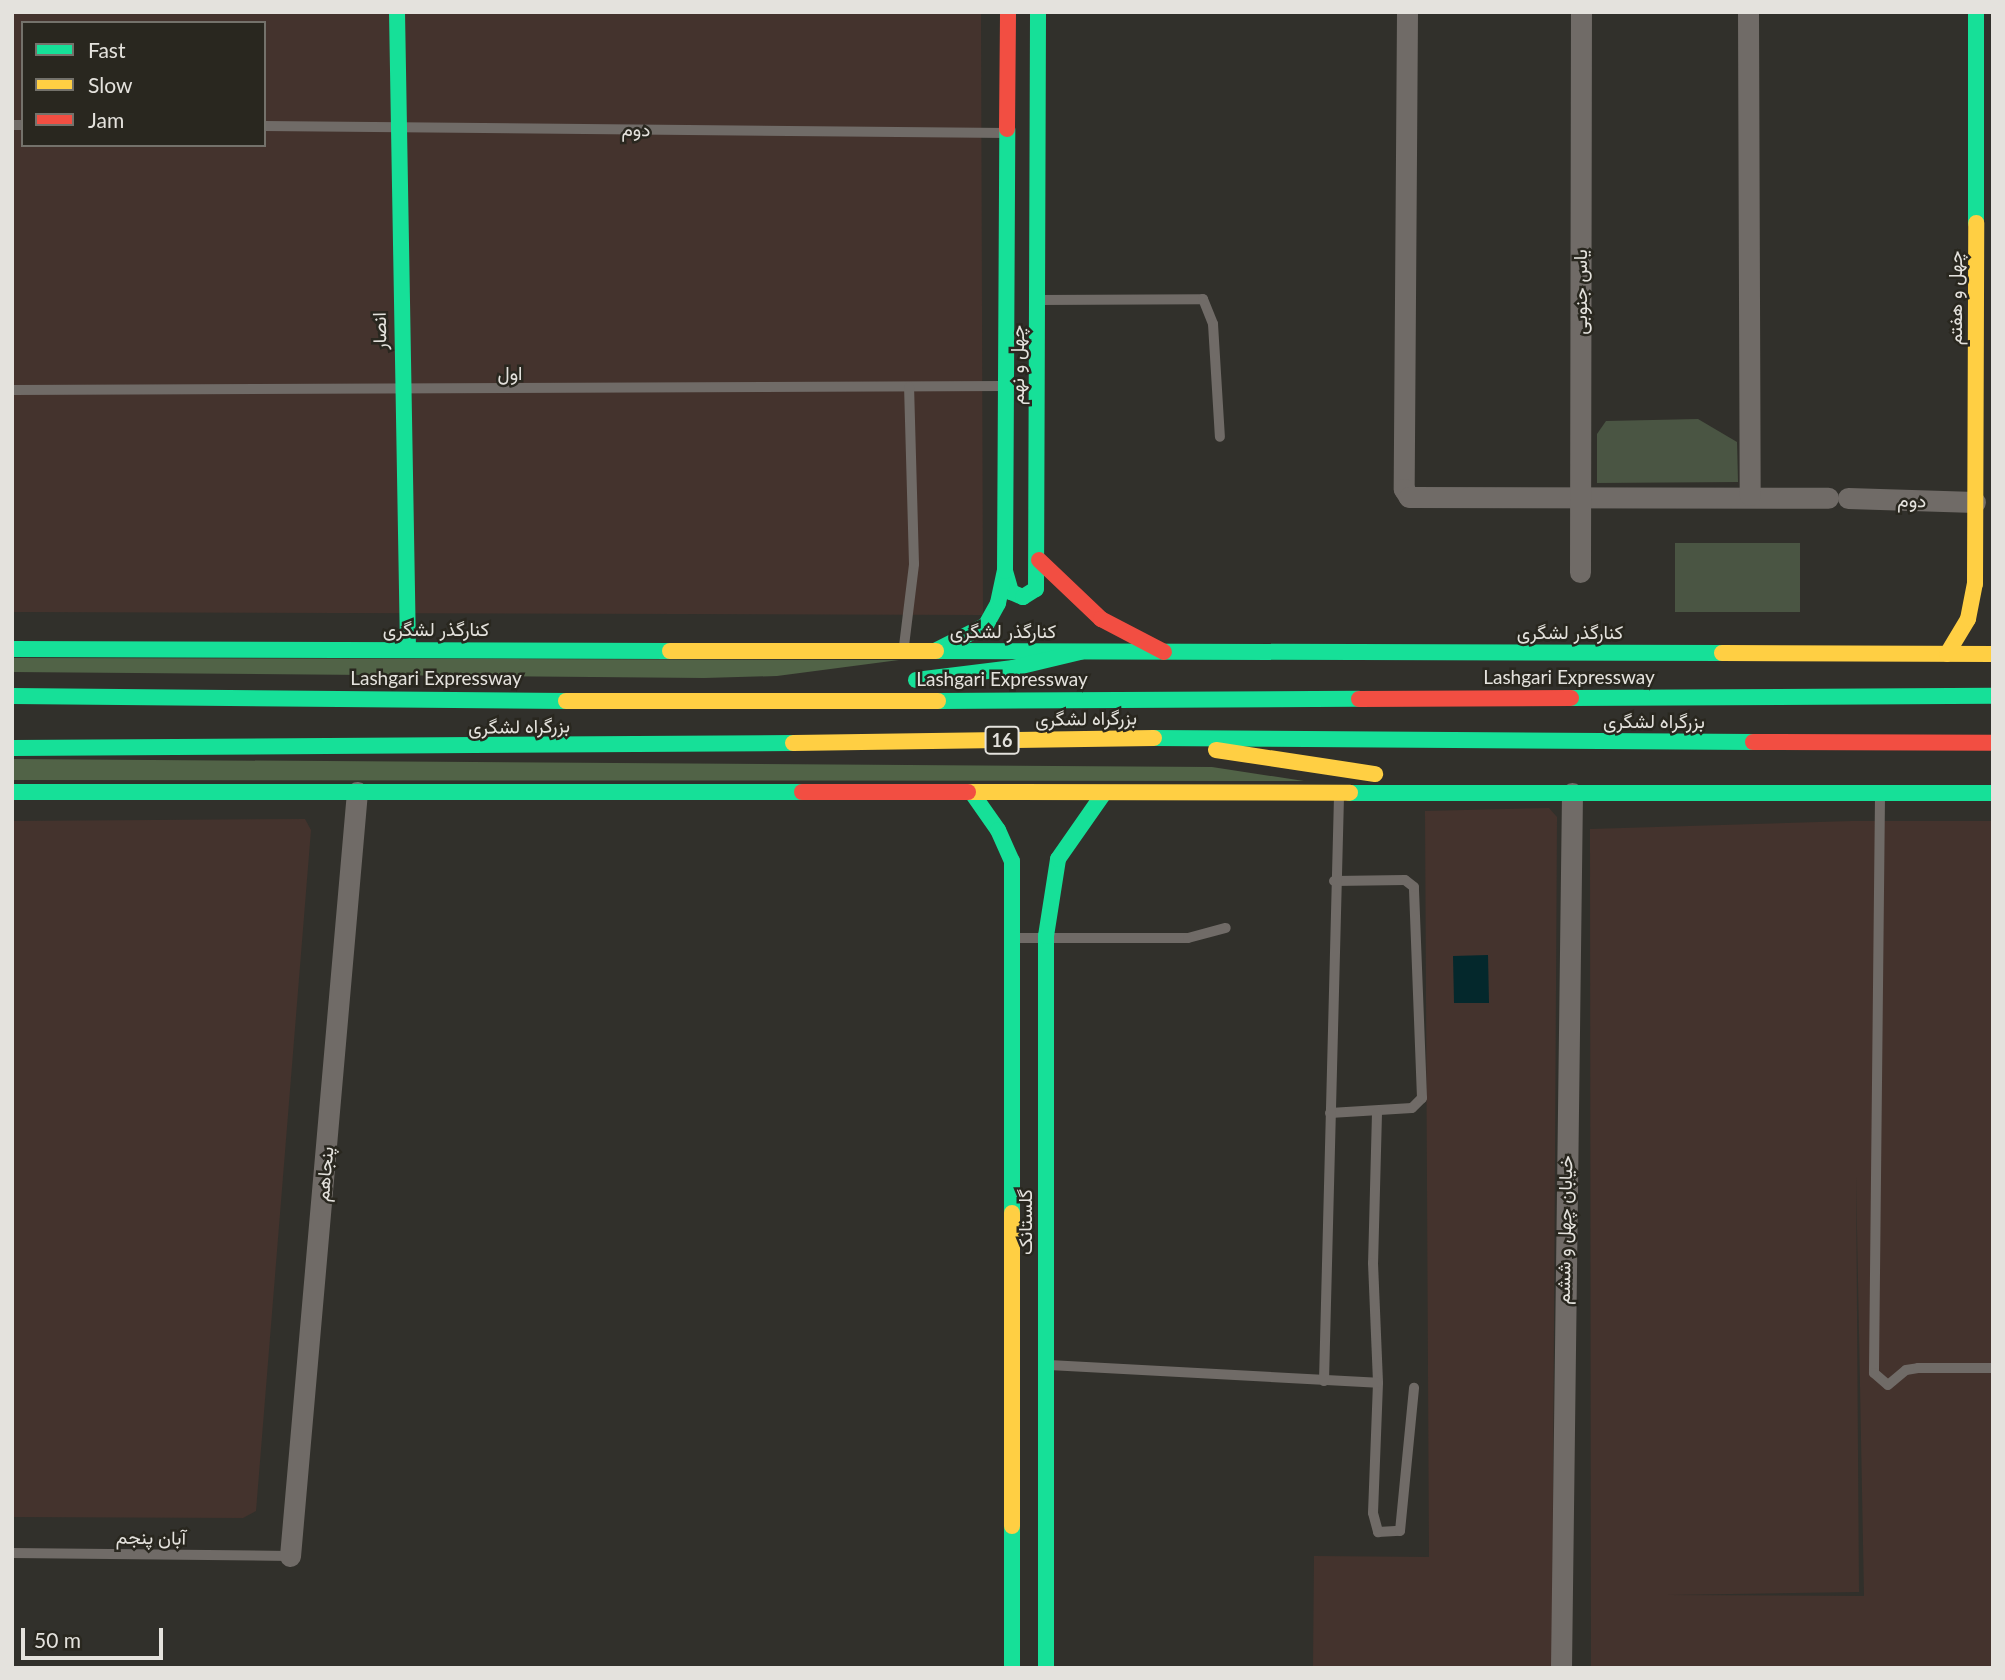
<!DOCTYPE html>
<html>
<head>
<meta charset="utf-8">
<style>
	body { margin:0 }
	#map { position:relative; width:2005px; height:1680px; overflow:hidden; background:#31302b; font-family:Lato,Vazirmatn,sans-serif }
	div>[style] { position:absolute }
	.industrial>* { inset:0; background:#44332d }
	.green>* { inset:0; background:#4a5543 }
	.forest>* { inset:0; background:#516347 }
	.water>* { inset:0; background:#04282c }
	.lane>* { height:10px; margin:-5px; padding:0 5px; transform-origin:5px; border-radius:5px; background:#706b67 }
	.street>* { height:21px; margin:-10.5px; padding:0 10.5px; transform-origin:10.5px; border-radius:10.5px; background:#706b67 }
	.fast>* { height:16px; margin:-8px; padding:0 8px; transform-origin:8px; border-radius:8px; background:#16e098 }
	.slow>* { height:16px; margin:-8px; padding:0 8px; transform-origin:8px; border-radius:8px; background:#ffcf43 }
	.jam>* { height:16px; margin:-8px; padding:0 8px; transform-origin:8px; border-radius:8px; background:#f24e42 }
	span { translate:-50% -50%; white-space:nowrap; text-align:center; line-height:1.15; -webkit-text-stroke:5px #29271f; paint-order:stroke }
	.shield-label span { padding:2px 5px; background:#29271f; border:2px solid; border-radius:5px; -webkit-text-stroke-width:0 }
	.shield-label { font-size:18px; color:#e4e2dd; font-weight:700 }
	.street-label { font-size:19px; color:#e4e2dd }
	.frame { position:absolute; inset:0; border:14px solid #e4e2dd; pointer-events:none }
	.legend { position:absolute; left:21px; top:21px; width:245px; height:126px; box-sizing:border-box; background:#29271f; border:2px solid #74726b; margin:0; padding:9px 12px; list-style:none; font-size:21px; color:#e4e2dd }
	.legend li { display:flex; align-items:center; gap:14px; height:35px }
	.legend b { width:35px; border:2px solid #74726b }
	.scale { position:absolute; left:21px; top:1628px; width:142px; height:32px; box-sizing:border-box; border:4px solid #e4e2dd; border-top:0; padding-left:9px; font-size:21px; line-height:24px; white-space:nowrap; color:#e4e2dd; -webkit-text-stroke:5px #29271f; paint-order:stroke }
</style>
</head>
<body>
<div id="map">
	<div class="industrial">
		<div style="clip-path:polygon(evenodd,12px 12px,981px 12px,983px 615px,12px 612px,12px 12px,23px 23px,264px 23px,264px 145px,23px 145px,23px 23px)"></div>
		<div style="clip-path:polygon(1549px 808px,1557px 817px,1552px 1668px,1313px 1668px,1314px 1556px,1429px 1557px,1425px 811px)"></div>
		<div style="clip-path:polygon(305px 819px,311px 830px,256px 1511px,243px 1518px,12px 1517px,12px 821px)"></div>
		<div style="clip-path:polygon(evenodd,1852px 821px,1993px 821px,1993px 1668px,1591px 1668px,1590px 829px,1852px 821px,1856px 1175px,1864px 1596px,1666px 1595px,1859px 1592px,1856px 1175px)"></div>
	</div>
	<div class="green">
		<div style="clip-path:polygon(1698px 419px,1737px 442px,1738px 482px,1597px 483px,1597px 434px,1606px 421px)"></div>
		<div style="clip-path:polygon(1675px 543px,1800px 543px,1800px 612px,1675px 612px)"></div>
	</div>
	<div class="forest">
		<div style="clip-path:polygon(12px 658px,899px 660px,777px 676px,704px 678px,12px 672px)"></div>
		<div style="clip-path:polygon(12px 759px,1212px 767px,1304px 781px,12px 780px)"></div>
	</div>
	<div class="water">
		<div style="clip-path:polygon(1488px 955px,1489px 1003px,1454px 1003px,1453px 956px)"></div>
	</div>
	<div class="lane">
		<div style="left:12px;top:125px;width:11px"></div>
		<div style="left:264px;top:126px;width:743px;rotate:0.54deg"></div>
		<div style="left:1038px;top:300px;width:165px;rotate:-0.3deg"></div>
		<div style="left:1203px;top:299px;width:27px;rotate:68deg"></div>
		<div style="left:1213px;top:324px;width:113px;rotate:86.5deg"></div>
		<div style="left:12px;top:390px;width:993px;rotate:-0.23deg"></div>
		<div style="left:904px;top:646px;width:83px;rotate:-83deg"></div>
		<div style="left:914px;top:564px;width:177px;rotate:-91.6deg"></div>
		<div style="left:1880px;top:796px;width:577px;rotate:90.6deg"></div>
		<div style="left:1874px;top:1373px;width:18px;rotate:41deg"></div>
		<div style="left:1888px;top:1385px;width:23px;rotate:-40deg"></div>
		<div style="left:1906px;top:1370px;width:12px;rotate:-9deg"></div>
		<div style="left:1918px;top:1368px;width:75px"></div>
		<div style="left:1014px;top:938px;width:174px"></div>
		<div style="left:1188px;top:938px;width:39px;rotate:-15deg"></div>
		<div style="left:1330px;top:1113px;width:82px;rotate:-3.5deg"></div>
		<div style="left:1412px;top:1108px;width:14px;rotate:-45deg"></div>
		<div style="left:1422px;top:1098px;width:211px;rotate:-92.2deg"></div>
		<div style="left:1414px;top:887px;width:11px;rotate:-142deg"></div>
		<div style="left:1405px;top:880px;width:71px;rotate:179.2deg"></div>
		<div style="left:1377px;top:1113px;width:150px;rotate:91.5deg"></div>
		<div style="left:1373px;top:1263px;width:120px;rotate:87.6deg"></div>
		<div style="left:1378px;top:1383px;width:130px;rotate:92.2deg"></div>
		<div style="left:1373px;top:1513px;width:20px;rotate:75deg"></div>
		<div style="left:1378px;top:1532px;width:22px;rotate:-3deg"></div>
		<div style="left:1400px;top:1531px;width:144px;rotate:-84.4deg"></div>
		<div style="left:1049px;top:1365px;width:329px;rotate:3.1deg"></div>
		<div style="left:1324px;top:1381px;width:585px;rotate:-88.53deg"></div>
		<div style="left:12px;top:1553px;width:278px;rotate:0.6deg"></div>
	</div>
	<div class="street">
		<div style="left:1407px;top:12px;width:477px;rotate:90.4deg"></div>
		<div style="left:1404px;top:489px;width:9px;rotate:58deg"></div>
		<div style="left:1409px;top:497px;width:419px;rotate:0.1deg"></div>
		<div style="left:1748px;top:12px;width:483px;rotate:89.8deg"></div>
		<div style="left:1848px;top:498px;width:127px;rotate:1.8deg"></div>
		<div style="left:1580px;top:572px;width:560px;rotate:-89.9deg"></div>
		<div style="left:290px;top:1556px;width:767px;rotate:-84.99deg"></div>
		<div style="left:1561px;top:1668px;width:875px;rotate:-89.28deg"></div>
	</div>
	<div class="fast">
		<div style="left:397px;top:12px;width:638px;rotate:89.01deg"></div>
		<div style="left:1976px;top:223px;width:211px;rotate:-90deg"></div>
		<div style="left:1005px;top:571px;width:22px;rotate:74deg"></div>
		<div style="left:1011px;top:592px;width:13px;rotate:23deg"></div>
		<div style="left:1023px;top:597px;width:15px;rotate:-32deg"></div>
		<div style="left:1036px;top:589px;width:577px;rotate:-89.8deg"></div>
		<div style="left:12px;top:649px;width:658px;rotate:0.17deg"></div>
		<div style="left:937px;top:650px;width:55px;rotate:-27deg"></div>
		<div style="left:986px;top:625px;width:25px;rotate:-61deg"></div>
		<div style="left:998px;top:603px;width:33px;rotate:-78deg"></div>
		<div style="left:1005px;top:571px;width:442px;rotate:-89.7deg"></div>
		<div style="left:936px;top:651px;width:786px;rotate:0.15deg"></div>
		<div style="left:916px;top:680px;width:98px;rotate:-7.1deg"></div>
		<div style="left:1013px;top:668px;width:69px;rotate:-13.4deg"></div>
		<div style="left:12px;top:696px;width:554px;rotate:0.52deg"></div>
		<div style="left:1571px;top:698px;width:422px;rotate:-0.3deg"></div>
		<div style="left:938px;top:701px;width:421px;rotate:-0.3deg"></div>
		<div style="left:1154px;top:738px;width:599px;rotate:0.38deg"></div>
		<div style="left:12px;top:748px;width:781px;rotate:-0.37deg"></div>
		<div style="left:12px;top:792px;width:790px"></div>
		<div style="left:972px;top:793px;width:45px;rotate:54.9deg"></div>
		<div style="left:998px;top:830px;width:34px;rotate:66deg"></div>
		<div style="left:1012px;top:861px;width:352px;rotate:90deg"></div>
		<div style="left:1350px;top:793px;width:643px"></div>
		<div style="left:1012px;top:1526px;width:142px;rotate:90deg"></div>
		<div style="left:1046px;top:1668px;width:732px;rotate:-90deg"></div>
		<div style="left:1046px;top:936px;width:78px;rotate:-81.1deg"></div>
		<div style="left:1058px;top:859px;width:80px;rotate:-55.1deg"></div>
	</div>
	<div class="slow">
		<div style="left:670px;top:651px;width:266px"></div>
		<div style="left:1722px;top:653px;width:271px;rotate:0.2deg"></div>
		<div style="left:1947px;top:654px;width:41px;rotate:-59deg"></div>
		<div style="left:1968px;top:619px;width:36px;rotate:-79deg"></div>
		<div style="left:1975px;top:584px;width:361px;rotate:-89.8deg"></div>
		<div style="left:566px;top:701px;width:372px"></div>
		<div style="left:793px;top:743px;width:361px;rotate:-0.8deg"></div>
		<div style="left:1216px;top:750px;width:161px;rotate:8.6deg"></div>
		<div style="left:968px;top:792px;width:382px;rotate:0.1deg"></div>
		<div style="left:1012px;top:1213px;width:313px;rotate:90deg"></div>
	</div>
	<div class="jam">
		<div style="left:1007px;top:129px;width:117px;rotate:-89.5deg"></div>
		<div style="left:1039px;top:560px;width:86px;rotate:43.6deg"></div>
		<div style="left:1101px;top:619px;width:71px;rotate:27.6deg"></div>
		<div style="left:1359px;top:699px;width:212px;rotate:-0.3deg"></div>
		<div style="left:1753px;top:742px;width:240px;rotate:0.2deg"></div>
		<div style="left:802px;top:792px;width:166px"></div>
	</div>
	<div class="shield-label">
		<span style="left:1002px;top:740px">16</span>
	</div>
	<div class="street-label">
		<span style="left:636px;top:129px;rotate:1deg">دوم</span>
		<span style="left:1580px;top:292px;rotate:-90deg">یاس جنوبی</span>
		<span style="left:1955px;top:298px;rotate:-90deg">چهل و هفتم</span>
		<span style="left:379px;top:331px;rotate:-91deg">انصار</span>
		<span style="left:1017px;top:365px;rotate:-90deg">چهل و نهم</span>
		<span style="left:510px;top:373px">اول</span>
		<span style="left:1912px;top:500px;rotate:2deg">دوم</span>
		<span style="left:436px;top:629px">کنارگذر لشگری</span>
		<span style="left:1003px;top:631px">کنارگذر لشگری</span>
		<span style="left:1570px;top:632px">کنارگذر لشگری</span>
		<span style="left:1569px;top:677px">Lashgari Expressway</span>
		<span style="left:436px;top:678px">Lashgari Expressway</span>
		<span style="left:1002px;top:679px">Lashgari Expressway</span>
		<span style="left:1086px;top:718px;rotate:-1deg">بزرگراه لشگری</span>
		<span style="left:1654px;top:721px">بزرگراه لشگری</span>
		<span style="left:519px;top:726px;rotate:-1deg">بزرگراه لشگری</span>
		<span style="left:324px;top:1174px;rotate:-85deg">پنجاهم</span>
		<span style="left:1025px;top:1222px;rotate:-90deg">گلستانک</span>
		<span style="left:1564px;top:1230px;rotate:-89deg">خیابان چهل و ششم</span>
		<span style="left:151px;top:1537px;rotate:1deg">آبان پنجم</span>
	</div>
	<div class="frame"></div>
	<ul class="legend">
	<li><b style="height:9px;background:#16e098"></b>Fast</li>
	<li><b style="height:9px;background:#ffcf43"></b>Slow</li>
	<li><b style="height:9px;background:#f24e42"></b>Jam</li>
	</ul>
	<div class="scale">50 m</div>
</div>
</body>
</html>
